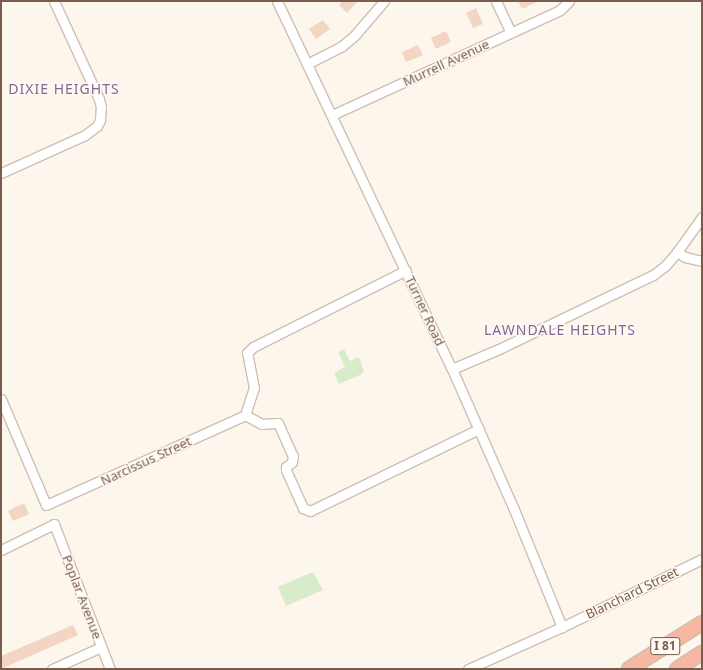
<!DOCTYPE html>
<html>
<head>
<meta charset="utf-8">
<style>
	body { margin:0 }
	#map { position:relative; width:703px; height:670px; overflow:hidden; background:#fdf6ec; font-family:"Noto Sans",sans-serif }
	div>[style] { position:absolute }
	.green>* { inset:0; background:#d8ecc9 }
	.building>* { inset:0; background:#f3d5c3 }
	.roads { filter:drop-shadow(1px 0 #d1beb0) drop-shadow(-1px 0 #d1beb0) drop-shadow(0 1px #d1beb0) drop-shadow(0 -1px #d1beb0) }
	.minor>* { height:9px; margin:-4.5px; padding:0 4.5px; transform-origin:4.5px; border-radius:4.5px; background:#fff }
	.highway>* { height:14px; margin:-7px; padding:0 7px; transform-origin:7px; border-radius:7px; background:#f7b7a3 }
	span { translate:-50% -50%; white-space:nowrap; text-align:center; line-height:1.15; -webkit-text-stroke:3px #fffaf3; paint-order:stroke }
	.shield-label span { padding:1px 3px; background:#fffaf3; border:1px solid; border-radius:3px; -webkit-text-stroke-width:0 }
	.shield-label { font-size:12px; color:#7a5c4d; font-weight:700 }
	.street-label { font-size:13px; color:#7a5c4d }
	.neighbourhood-label { font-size:14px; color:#846695; letter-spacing:1px }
	.frame { position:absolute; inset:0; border:2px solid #7a5c4d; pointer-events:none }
</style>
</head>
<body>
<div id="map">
	<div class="green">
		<div style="clip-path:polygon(344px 349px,350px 361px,359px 357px,364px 371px,362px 374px,339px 384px,334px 373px,345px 367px,338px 352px)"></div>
		<div style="clip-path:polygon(313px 572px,323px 590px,286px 606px,278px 587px)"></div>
	</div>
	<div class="building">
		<div style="clip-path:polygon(343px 1px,358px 1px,347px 13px,339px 5px)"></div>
		<div style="clip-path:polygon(518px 1px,539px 1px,522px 9px)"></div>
		<div style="clip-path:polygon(476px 8px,483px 24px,473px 28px,466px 13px)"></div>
		<div style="clip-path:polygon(323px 20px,330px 29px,316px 39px,309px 29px)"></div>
		<div style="clip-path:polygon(446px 31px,451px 42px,436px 49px,431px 38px)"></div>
		<div style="clip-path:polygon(418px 45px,423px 55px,406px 62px,402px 52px)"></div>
		<div style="clip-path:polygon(24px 503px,29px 514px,13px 521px,8px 511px)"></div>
		<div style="clip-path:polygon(73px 625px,78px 635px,1px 669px,1px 656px)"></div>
	</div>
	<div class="roads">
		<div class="minor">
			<div style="left:277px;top:1px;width:407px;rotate:64.6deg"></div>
			<div style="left:452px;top:369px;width:151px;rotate:66.2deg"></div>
			<div style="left:513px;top:507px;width:130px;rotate:67.8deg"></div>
			<div style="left:496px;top:1px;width:35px;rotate:65deg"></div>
			<div style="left:307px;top:64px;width:39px;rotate:-27deg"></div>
			<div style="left:342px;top:46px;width:16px;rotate:-40deg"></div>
			<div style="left:354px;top:36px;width:46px;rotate:-49.4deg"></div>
			<div style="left:332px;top:115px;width:251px;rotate:-24.7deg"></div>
			<div style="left:560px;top:10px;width:13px;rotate:-45deg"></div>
			<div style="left:1px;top:173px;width:92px;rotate:-24.3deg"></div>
			<div style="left:85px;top:135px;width:15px;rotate:-37deg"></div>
			<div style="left:97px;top:126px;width:7px;rotate:-63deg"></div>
			<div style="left:100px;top:120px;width:13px;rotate:-86deg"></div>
			<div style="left:101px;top:107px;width:8px;rotate:-104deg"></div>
			<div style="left:99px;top:99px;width:108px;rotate:-114.7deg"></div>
			<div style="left:677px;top:252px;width:9px;rotate:32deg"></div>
			<div style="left:685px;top:257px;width:17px;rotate:13deg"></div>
			<div style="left:452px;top:369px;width:51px;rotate:-23.1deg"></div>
			<div style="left:499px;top:349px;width:171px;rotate:-25.7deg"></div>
			<div style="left:653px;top:275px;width:15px;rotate:-37deg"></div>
			<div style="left:665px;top:266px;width:18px;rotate:-49deg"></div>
			<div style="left:677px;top:252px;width:43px;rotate:-54.5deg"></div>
			<div style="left:1px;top:399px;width:115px;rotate:67deg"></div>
			<div style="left:46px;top:505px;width:218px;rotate:-24.3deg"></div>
			<div style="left:245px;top:415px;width:19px;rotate:28deg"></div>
			<div style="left:262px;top:424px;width:16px;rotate:-4deg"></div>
			<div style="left:278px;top:423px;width:36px;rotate:66deg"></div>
			<div style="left:293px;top:456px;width:6px;rotate:99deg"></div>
			<div style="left:292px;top:462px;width:8px;rotate:140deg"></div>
			<div style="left:286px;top:467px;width:3px;rotate:90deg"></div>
			<div style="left:286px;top:470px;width:42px;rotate:65.9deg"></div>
			<div style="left:303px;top:508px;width:8px;rotate:23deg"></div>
			<div style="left:310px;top:511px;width:188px;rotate:-25.9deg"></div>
			<div style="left:245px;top:415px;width:28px;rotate:-72deg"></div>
			<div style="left:254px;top:388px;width:36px;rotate:-101deg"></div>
			<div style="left:247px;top:353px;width:8px;rotate:-45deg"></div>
			<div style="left:253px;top:347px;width:171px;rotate:-26.7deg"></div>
			<div style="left:1px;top:550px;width:59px;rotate:-26.1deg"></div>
			<div style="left:54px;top:524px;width:155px;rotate:68.9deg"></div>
			<div style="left:52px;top:669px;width:54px;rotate:-24.2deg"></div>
			<div style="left:468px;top:669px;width:103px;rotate:-24.1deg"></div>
			<div style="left:562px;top:627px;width:156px;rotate:-25.9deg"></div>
		</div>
		<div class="highway">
			<div style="left:629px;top:669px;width:86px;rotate:-32.2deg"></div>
			<div style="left:677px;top:669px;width:30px;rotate:-33deg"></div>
		</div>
	</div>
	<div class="shield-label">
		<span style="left:665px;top:646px">I 81</span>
	</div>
	<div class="street-label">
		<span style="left:446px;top:63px;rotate:-25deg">Murrell Avenue</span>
		<span style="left:425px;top:311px;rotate:65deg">Turner Road</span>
		<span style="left:146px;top:461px;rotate:-25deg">Narcissus Street</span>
		<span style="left:632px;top:593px;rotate:-26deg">Blanchard Street</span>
		<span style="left:82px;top:597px;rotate:69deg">Poplar Avenue</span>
	</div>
	<div class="neighbourhood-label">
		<span style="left:64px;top:89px">DIXIE HEIGHTS</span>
		<span style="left:560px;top:330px">LAWNDALE HEIGHTS</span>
	</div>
	<div class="frame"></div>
</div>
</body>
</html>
